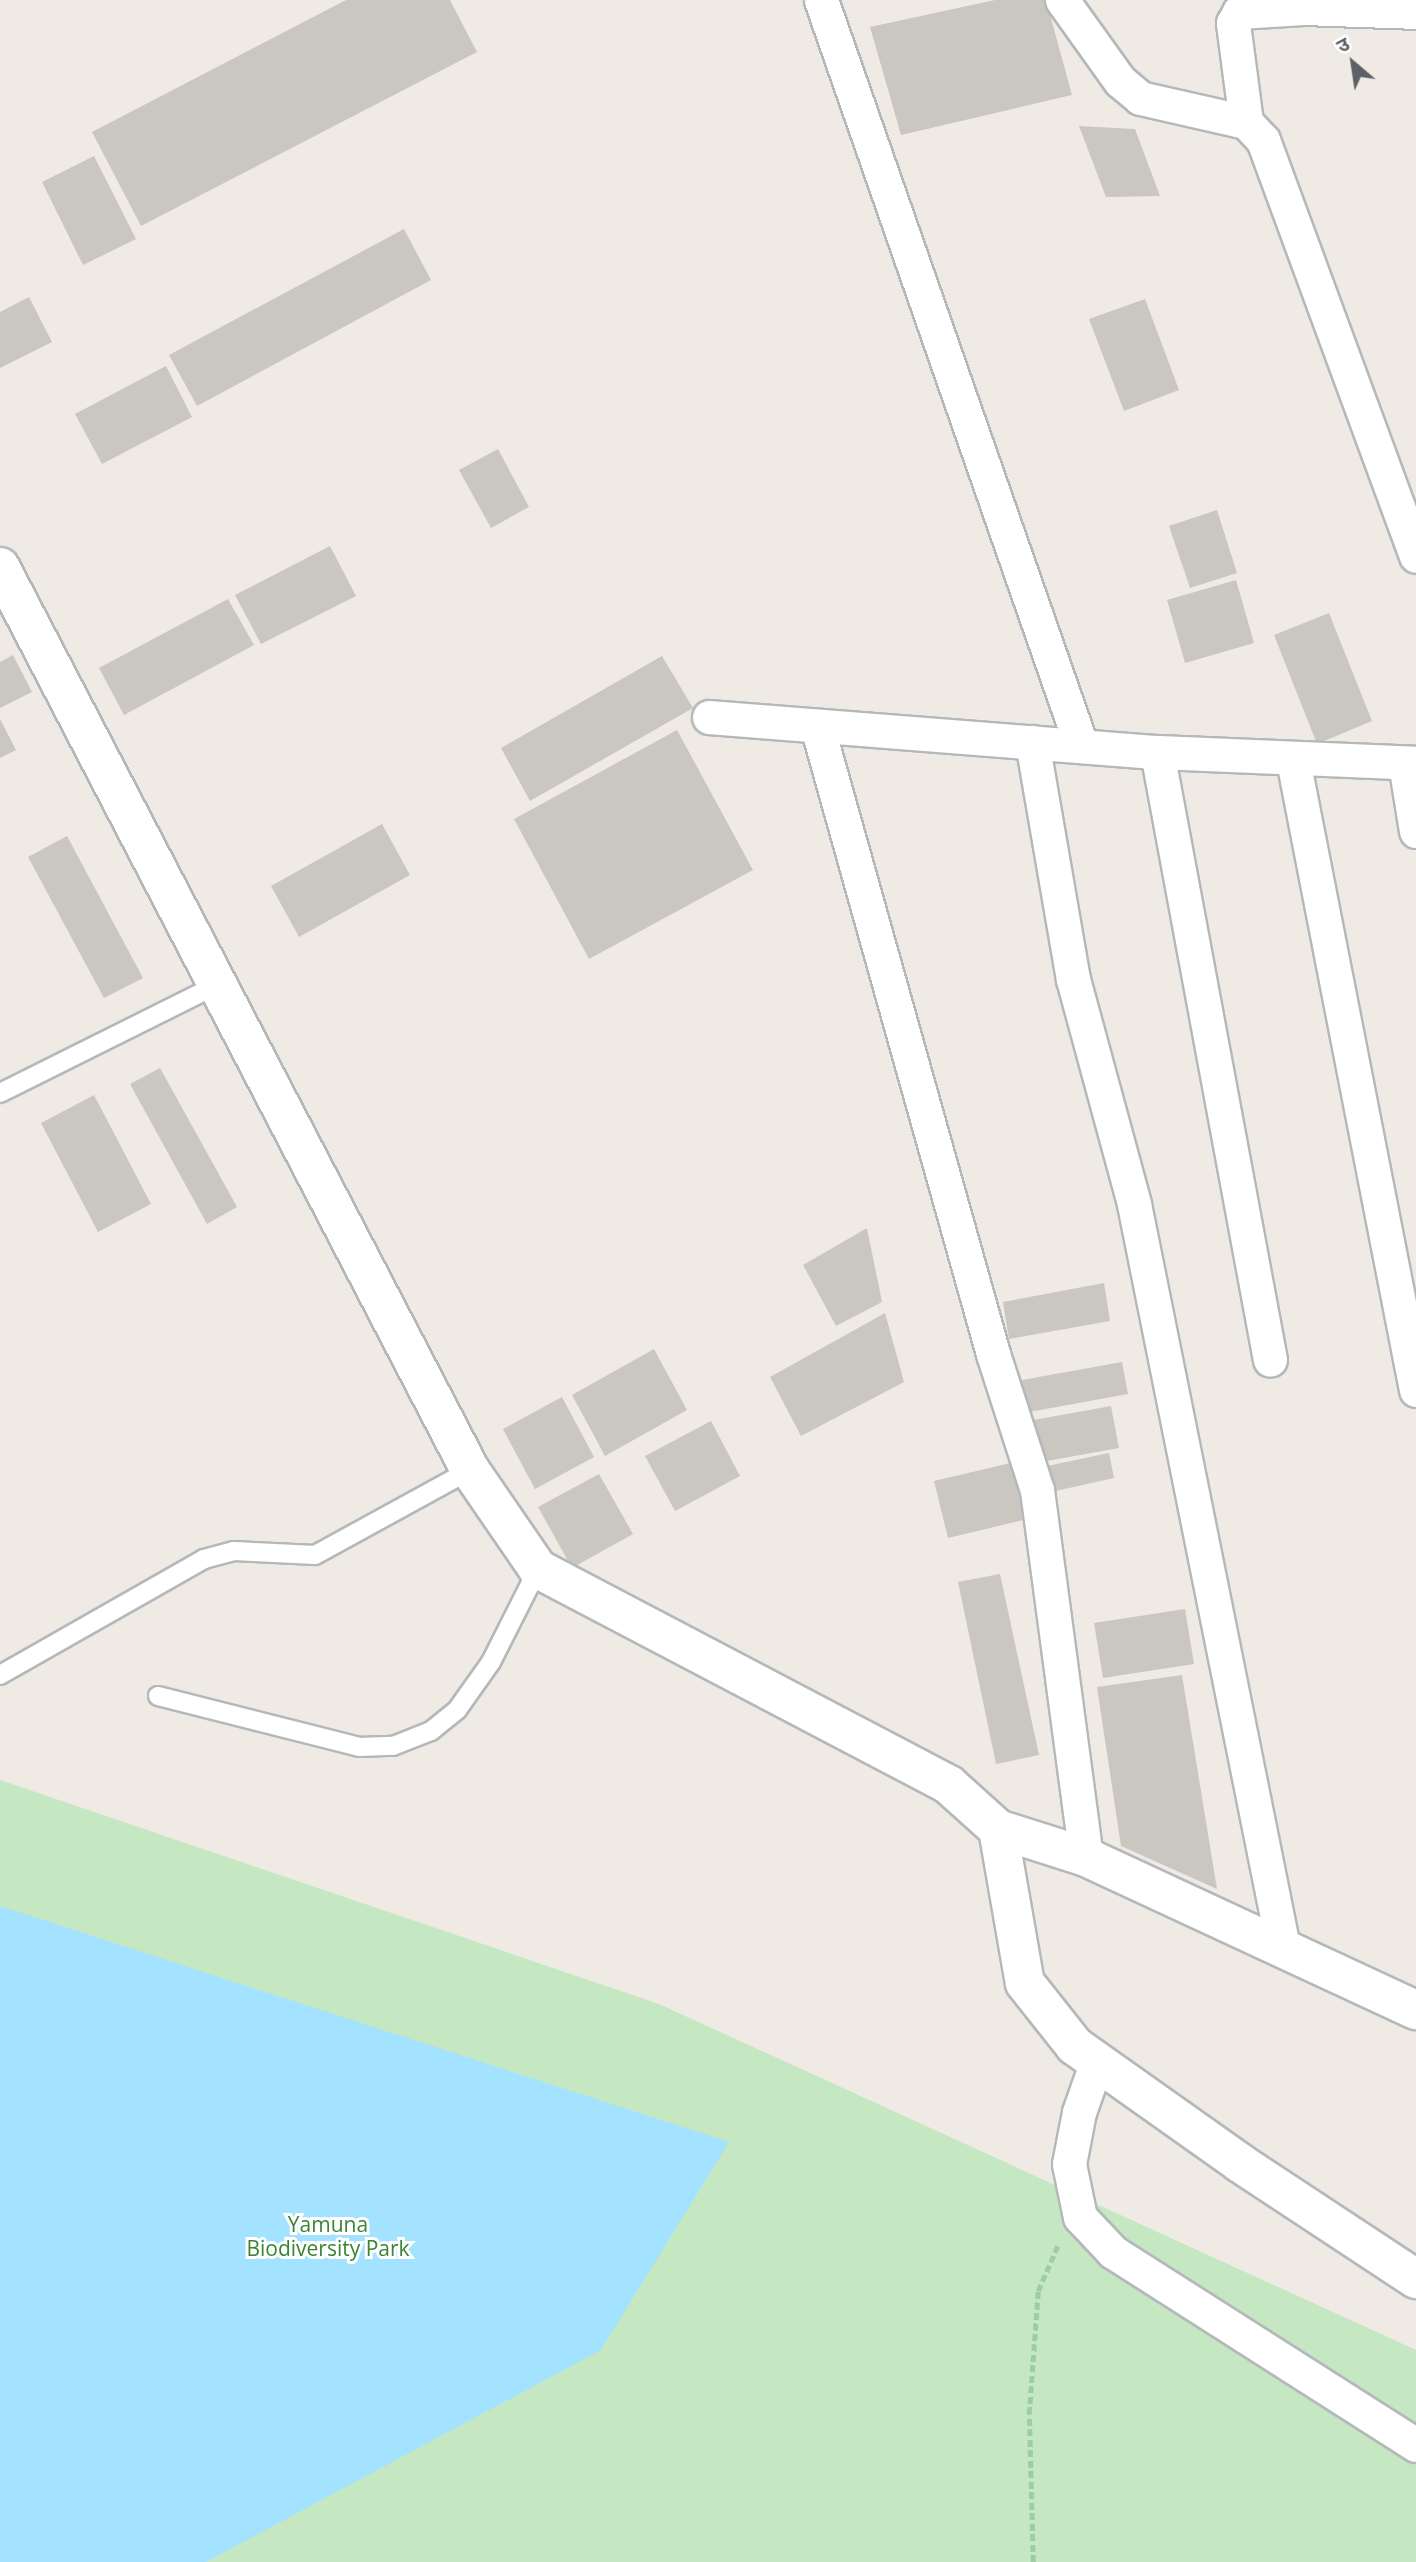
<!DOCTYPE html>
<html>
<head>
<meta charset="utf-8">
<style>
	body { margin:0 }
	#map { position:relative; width:1416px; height:2562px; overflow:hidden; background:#efebe4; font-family:"Open Sans","Noto Sans Devanagari",sans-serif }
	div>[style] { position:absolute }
	.green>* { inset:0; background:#c5e7c1 }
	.water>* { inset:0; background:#a4e3ff }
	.building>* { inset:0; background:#cac6c0 }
	.path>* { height:4.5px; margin-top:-2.25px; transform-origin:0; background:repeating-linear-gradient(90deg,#9ccda3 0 7px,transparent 0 10.5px) }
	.roads { filter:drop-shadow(2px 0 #b5b8bb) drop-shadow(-2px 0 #b5b8bb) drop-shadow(0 2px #b5b8bb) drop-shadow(0 -2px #b5b8bb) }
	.service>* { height:18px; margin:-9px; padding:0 9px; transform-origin:9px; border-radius:9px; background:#fff }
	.minor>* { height:33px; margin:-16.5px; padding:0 16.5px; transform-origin:16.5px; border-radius:16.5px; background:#fff }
	.tertiary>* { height:38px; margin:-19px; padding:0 19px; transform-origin:19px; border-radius:19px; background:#fff }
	span { translate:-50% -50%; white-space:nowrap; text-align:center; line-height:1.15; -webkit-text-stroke:6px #fff; paint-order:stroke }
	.park-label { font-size:21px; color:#3b8434 }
	.north { position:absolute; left:1318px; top:28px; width:70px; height:70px; -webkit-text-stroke:5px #fff; paint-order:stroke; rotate:331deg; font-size:19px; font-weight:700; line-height:28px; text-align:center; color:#5c6165 }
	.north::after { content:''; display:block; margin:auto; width:24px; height:32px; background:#5c6165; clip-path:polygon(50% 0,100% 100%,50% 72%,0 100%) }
</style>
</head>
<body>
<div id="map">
	<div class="green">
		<div style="clip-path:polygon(0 1780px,659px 2004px,1416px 2350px,1416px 2562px,0 2562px)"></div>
	</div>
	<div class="water">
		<div style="clip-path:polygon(0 1906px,729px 2142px,601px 2350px,206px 2562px,0 2562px)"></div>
	</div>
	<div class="building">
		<div style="clip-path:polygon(346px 0,450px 0,477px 52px,141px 226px,92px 132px)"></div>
		<div style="clip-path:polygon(995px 0,1046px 0,1072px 95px,901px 135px,870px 27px)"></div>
		<div style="clip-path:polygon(1079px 126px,1135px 129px,1160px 196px,1106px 197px)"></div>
		<div style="clip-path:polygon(94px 156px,136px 239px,83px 265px,42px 182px)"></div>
		<div style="clip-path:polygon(404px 229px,431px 280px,197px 406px,169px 355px)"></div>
		<div style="clip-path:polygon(29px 297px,52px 342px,0 368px,0 312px)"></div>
		<div style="clip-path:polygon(1145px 299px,1179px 390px,1124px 411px,1089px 319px)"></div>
		<div style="clip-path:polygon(166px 366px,192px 417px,102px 464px,75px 414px)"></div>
		<div style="clip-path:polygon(498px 449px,529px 507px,491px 528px,459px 470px)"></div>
		<div style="clip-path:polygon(1217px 510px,1237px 573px,1190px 588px,1169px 526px)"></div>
		<div style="clip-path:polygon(330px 546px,356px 596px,261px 644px,235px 595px)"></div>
		<div style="clip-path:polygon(1236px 580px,1254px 643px,1185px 663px,1167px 600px)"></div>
		<div style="clip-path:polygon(228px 599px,254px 645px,124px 715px,99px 668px)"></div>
		<div style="clip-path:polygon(1329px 613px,1372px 721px,1317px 744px,1274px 635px)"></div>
		<div style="clip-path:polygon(13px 655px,32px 692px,0 708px,0 662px)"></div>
		<div style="clip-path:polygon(662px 656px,693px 708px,530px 801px,501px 748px)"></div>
		<div style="clip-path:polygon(0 719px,16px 750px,0 758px)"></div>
		<div style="clip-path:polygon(677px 730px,753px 870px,589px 959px,514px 819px)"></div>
		<div style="clip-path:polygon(382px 824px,410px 875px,299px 937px,271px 886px)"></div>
		<div style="clip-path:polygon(67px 836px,143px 978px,104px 998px,28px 857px)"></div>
		<div style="clip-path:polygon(160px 1068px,237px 1207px,207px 1224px,130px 1084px)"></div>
		<div style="clip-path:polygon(94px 1095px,151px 1204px,98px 1232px,41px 1123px)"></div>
		<div style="clip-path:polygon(867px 1228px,882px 1302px,836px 1326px,803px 1265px)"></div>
		<div style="clip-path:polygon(1104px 1283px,1110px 1321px,1009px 1339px,1003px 1302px)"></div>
		<div style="clip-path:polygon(885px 1313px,904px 1382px,801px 1436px,770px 1377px)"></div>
		<div style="clip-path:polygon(654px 1349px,687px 1410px,605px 1456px,572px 1395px)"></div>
		<div style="clip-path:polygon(1122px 1362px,1128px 1394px,1029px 1412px,1022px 1380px)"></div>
		<div style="clip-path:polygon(562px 1397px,594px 1457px,535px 1489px,503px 1429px)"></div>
		<div style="clip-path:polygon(1111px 1406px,1119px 1448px,1036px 1463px,1028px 1421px)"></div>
		<div style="clip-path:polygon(711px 1421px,740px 1476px,675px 1511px,645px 1456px)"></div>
		<div style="clip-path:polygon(1109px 1453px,1114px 1478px,1051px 1492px,1047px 1466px)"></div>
		<div style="clip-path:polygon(1019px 1461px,1032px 1518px,948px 1538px,934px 1481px)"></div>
		<div style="clip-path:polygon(599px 1474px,633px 1534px,572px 1568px,538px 1507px)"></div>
		<div style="clip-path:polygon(1000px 1574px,1039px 1755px,996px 1764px,958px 1582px)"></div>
		<div style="clip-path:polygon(1185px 1609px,1194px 1664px,1103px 1678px,1094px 1623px)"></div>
		<div style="clip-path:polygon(1182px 1675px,1217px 1889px,1121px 1846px,1097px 1687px)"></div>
	</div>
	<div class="path">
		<div style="left:1033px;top:2562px;width:148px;rotate:-91.5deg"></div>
		<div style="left:1029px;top:2414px;width:123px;rotate:-85.8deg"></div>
		<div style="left:1038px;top:2291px;width:50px;rotate:-66.5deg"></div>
	</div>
	<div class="roads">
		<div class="service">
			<div style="left:0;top:1093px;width:242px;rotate:-26.5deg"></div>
			<div style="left:0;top:1675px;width:235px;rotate:-29.6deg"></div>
			<div style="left:204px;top:1559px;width:31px;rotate:-15deg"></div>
			<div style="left:234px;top:1551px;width:81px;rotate:2.8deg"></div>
			<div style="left:315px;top:1555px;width:177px;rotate:-28.7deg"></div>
			<div style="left:158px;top:1696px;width:207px;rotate:14.2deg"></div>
			<div style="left:359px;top:1747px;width:34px;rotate:-2deg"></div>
			<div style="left:393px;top:1746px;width:41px;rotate:-21.5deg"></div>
			<div style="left:431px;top:1731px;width:33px;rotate:-39deg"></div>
			<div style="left:457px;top:1710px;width:59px;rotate:-54.7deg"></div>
			<div style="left:491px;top:1662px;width:104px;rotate:-63.2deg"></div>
		</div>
		<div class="minor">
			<div style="left:821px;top:0;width:789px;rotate:70.76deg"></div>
			<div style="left:1062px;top:0;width:100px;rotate:54.4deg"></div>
			<div style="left:1120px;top:81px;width:26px;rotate:40deg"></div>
			<div style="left:1140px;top:98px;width:109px;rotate:12.8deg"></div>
			<div style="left:1246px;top:122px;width:25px;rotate:47deg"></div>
			<div style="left:1263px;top:140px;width:443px;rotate:69.8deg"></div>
			<div style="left:1246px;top:122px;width:100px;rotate:-97.5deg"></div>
			<div style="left:1233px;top:23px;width:13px;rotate:-61deg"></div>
			<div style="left:1239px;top:12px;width:64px;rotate:-3.6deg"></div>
			<div style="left:1303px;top:8px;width:113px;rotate:2deg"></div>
			<div style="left:709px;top:717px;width:449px;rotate:4.5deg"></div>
			<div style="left:1157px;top:752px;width:259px;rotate:2.4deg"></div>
			<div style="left:817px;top:726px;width:652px;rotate:74.34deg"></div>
			<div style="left:993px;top:1354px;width:143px;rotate:72.1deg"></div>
			<div style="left:1037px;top:1490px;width:370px;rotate:82.4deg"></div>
			<div style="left:1032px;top:742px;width:241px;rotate:80.2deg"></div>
			<div style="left:1073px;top:979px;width:233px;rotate:74.8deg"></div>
			<div style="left:1134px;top:1204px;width:758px;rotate:78.66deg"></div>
			<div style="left:1157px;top:752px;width:618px;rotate:79.47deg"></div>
			<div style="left:1293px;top:760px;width:642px;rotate:78.95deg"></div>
			<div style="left:1405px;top:763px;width:69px;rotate:80.8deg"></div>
			<div style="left:1097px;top:2061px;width:54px;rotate:109.4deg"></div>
			<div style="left:1079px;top:2112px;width:53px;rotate:100.9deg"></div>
			<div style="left:1069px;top:2164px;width:54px;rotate:78.3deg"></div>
			<div style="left:1080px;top:2217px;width:48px;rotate:46.7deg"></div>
			<div style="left:1113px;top:2252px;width:359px;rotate:32.5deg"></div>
		</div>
		<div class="tertiary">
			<div style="left:0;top:567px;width:1018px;rotate:62.5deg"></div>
			<div style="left:470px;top:1470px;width:120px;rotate:55.5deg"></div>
			<div style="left:538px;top:1569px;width:464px;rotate:27.7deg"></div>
			<div style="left:949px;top:1785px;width:66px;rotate:41.9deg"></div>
			<div style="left:998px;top:1829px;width:156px;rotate:80.1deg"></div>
			<div style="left:1025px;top:1983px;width:80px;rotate:51.6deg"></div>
			<div style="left:1075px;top:2046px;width:202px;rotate:35.3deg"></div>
			<div style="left:1240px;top:2163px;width:211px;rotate:33.4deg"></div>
			<div style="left:998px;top:1829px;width:92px;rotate:17.7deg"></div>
			<div style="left:1086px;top:1857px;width:364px;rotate:24.9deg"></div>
		</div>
	</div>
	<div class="park-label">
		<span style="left:328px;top:2236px">Yamuna<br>Biodiversity Park</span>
	</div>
	<div class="north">उ</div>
</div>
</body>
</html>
